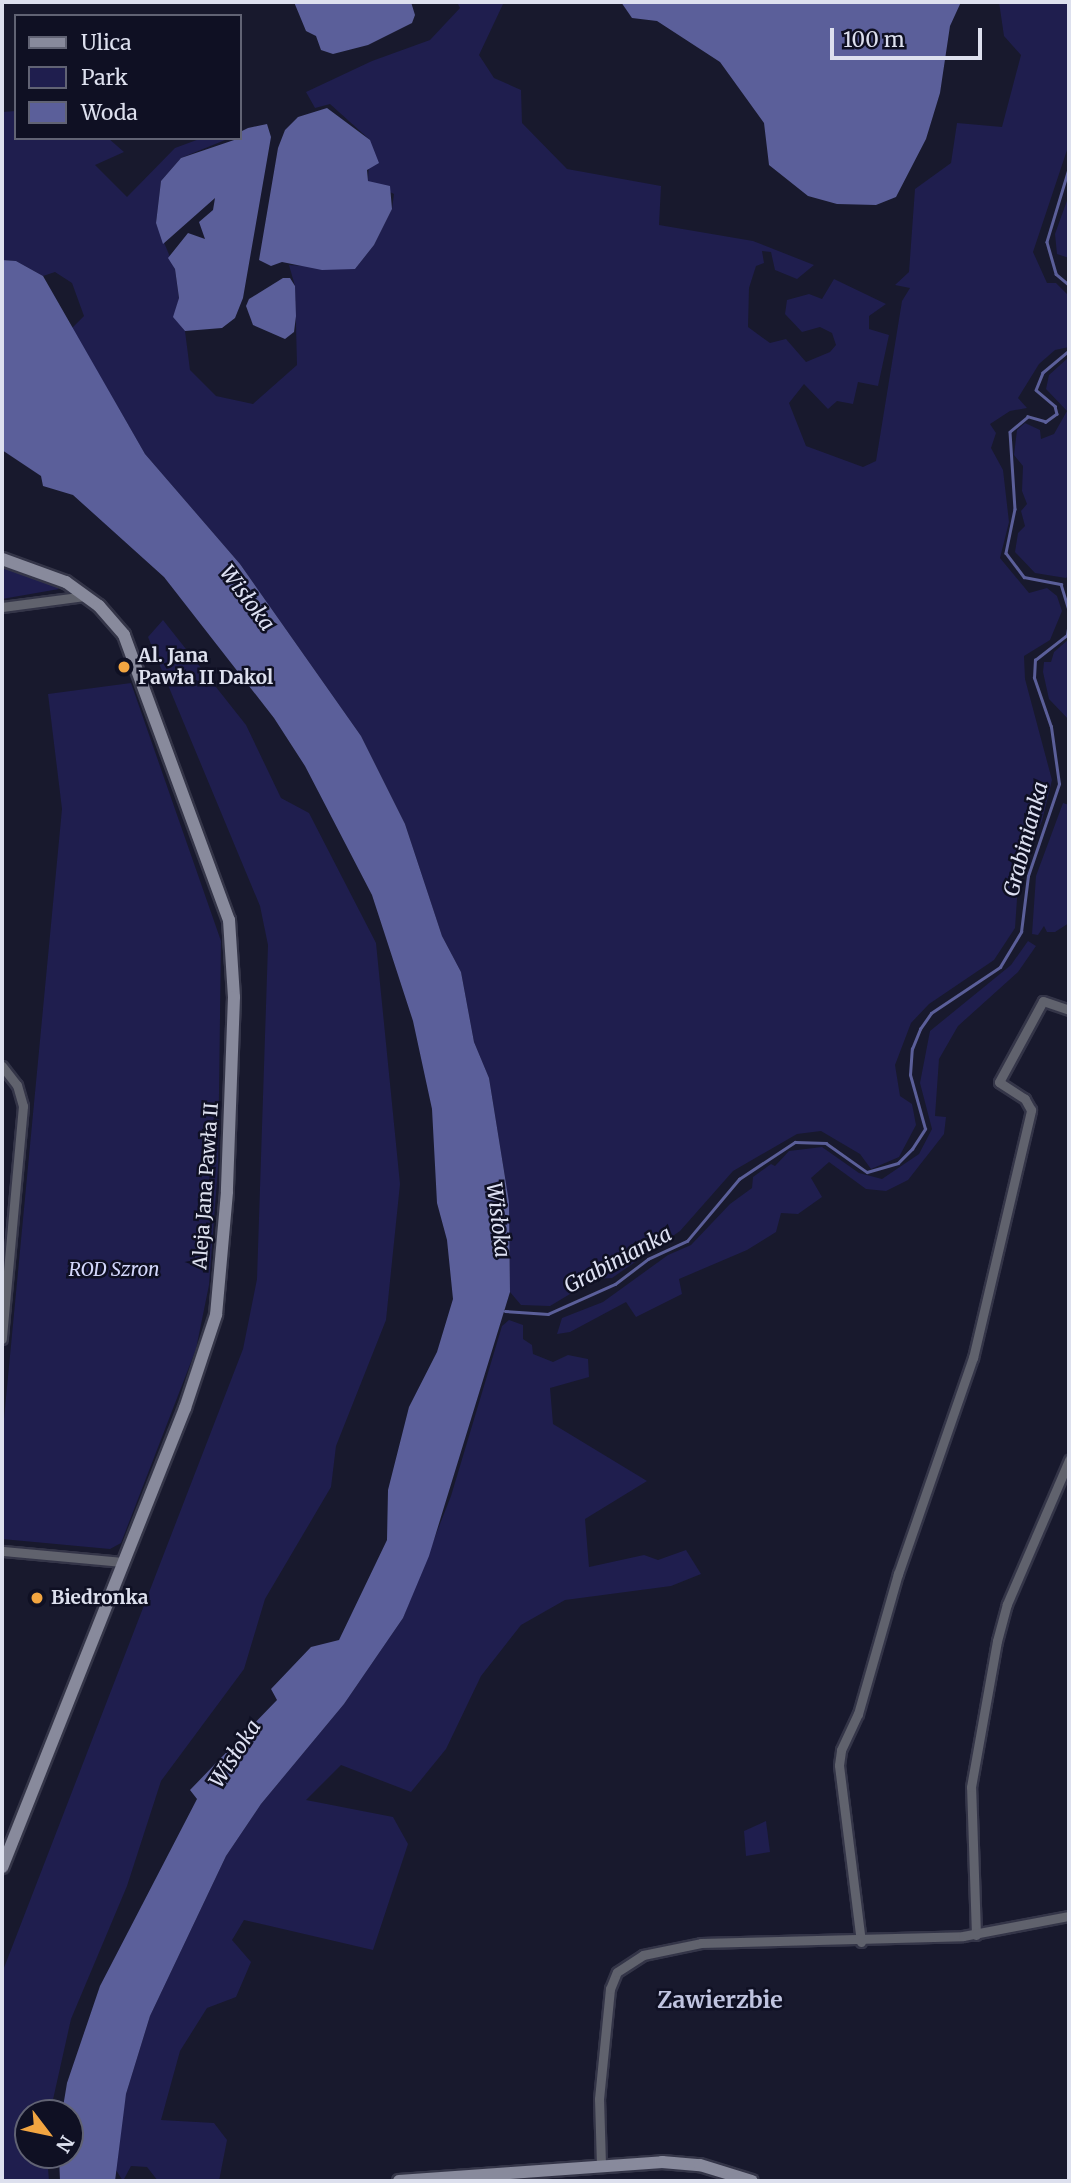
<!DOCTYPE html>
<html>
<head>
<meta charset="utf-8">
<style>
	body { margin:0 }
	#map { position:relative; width:1071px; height:2183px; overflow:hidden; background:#18192d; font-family:Merriweather,serif }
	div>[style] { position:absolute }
	.green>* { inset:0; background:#1f1e4e }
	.water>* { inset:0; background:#5b5f9a }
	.stream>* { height:2.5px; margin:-1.25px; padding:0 1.25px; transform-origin:1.25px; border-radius:1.25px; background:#5b5f9a }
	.roads { filter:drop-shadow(2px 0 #343548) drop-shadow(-2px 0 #343548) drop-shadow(0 2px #343548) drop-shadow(0 -2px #343548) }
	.street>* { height:9px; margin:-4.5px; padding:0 4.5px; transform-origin:4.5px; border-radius:4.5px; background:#60626d }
	.secondary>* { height:12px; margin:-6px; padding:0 6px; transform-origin:6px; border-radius:6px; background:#888a9c }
	.dots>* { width:19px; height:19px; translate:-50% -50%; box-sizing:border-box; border:4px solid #0f1023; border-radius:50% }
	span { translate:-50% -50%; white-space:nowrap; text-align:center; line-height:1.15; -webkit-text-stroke:5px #0f1023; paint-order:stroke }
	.poi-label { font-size:19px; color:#dde0ee; font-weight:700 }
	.left { translate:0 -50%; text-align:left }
	.street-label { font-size:19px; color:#dde0ee }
	.park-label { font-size:19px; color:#d3d7fb; font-style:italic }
	.water-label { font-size:21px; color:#dee1f3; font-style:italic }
	.quarter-label { font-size:23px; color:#c0c4e0; font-weight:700 }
	.frame { position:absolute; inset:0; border:4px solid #dde0ee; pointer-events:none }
	.legend { position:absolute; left:14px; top:14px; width:228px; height:126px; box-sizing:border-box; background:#0f1023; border:2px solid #616374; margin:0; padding:9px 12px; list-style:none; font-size:21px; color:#dde0ee }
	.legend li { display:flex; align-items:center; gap:14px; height:35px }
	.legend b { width:35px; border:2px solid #616374 }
	.north { position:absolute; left:14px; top:2099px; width:70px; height:70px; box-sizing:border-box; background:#0f1023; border:2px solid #616374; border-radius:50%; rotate:122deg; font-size:19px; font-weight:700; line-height:28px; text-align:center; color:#dde0ee }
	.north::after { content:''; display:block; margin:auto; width:24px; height:32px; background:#f2a541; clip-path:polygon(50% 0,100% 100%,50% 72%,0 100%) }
	.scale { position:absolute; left:830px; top:28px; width:152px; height:32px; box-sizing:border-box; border:4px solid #dde0ee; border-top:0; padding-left:9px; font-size:21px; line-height:24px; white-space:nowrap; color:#dde0ee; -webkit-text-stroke:5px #0f1023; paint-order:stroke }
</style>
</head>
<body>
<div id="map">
	<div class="green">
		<div style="clip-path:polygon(457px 2px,504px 2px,479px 55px,494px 78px,521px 90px,522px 123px,567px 169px,661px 186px,659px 225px,753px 241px,814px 265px,797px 279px,775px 270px,771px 252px,762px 251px,764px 263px,756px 266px,749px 288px,748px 327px,770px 343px,786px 339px,806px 362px,830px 352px,836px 345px,832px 333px,820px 327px,802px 332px,785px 314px,787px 300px,809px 294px,822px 299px,834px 279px,886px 304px,869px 316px,869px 329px,889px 335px,878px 386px,858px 382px,853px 404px,837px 401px,828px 409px,804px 384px,789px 403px,806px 446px,863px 467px,876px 461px,902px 301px,910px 288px,895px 285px,909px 272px,915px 189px,951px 163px,957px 123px,1002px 127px,1021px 55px,1004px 36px,999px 2px,1069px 2px,1069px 144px,1033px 252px,1047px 283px,1056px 283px,1069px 296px,1069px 347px,1055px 350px,1039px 364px,1018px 398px,1027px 408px,1010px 411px,990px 424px,996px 433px,991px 448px,1003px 470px,1009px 522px,1000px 558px,1029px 593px,1047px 588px,1057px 596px,1062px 611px,1050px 640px,1024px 656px,1025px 679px,1052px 780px,1042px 821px,1019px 870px,1015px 928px,994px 960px,929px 1004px,911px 1023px,895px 1065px,900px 1096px,912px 1104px,916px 1125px,899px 1157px,871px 1169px,860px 1154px,821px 1131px,797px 1134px,733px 1171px,680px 1231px,612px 1278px,595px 1279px,550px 1306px,521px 1305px,510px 1292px,509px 1202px,489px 1078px,474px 1042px,461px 972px,442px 936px,405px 824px,361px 736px,240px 564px,145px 454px,72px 328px,84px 316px,72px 283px,55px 272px,43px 276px,16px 261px,2px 260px,2px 112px,16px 111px,16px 138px,108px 138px,124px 152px,95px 165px,127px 197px,175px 148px,202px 138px,230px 138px,181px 158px,161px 181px,156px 223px,175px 269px,179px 299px,174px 317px,185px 331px,190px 370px,216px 396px,253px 404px,297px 365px,295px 286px,289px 265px,355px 269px,374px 245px,392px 209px,394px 194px,368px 181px,370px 140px,330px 104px,315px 108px,306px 92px,372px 61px,430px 40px,460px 8px)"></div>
		<div style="clip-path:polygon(1069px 195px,1069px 258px,1057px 254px,1055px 234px)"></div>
		<div style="clip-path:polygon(1069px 357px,1069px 575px,1066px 578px,1035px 573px,1015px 552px,1018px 533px,1025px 526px,1021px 511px,1027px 504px,1022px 491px,1023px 466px,1014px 455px,1017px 430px,1025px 423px,1040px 430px,1041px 439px,1054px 434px,1067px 411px,1046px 389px,1049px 375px)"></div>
		<div style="clip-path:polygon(2px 565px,52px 583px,59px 589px,2px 599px)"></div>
		<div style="clip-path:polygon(163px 620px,246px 725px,281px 798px,309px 813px,376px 943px,400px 1184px,386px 1320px,336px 1446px,331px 1487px,265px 1599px,244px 1669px,161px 1781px,127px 1886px,71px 2019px,50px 2113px,28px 2113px,28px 2155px,47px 2155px,49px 2181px,2px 2181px,2px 1973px,243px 1349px,257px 1279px,268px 945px,260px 906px,148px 637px)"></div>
		<div style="clip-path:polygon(1069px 639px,1069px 720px,1049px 699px,1043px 672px,1044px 662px,1051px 662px,1054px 652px)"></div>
		<div style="clip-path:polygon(131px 683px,221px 941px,218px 1168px,209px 1285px,196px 1349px,121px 1543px,110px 1549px,2px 1539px,2px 1440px,62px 809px,48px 694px)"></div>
		<div style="clip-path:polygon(1063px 803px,1069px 805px,1069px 923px,1055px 932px,1047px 932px,1044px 926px,1038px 935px,1032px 934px,1036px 876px)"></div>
		<div style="clip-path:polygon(1028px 941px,1036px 946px,1018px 972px,958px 1026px,939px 1059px,935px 1116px,946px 1117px,944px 1134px,908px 1180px,886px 1191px,866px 1189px,829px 1162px,811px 1178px,822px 1197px,798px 1214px,781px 1213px,776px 1232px,747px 1250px,679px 1279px,682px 1294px,636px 1317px,626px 1302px,570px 1332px,557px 1334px,562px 1318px,603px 1302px,668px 1255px,691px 1245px,730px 1204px,752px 1188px,753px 1177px,771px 1164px,775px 1166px,789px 1151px,822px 1147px,859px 1173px,882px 1179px,919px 1154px,932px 1129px,920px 1083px,930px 1031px,1011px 965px)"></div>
		<div style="clip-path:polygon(509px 1320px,523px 1325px,523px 1339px,532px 1345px,533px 1354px,553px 1362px,568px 1355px,588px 1359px,589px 1377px,550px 1388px,553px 1424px,647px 1481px,585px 1519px,589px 1567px,644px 1555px,658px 1560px,686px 1550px,701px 1574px,671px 1586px,565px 1600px,521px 1625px,481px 1676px,446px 1749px,411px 1792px,341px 1765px,306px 1800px,393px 1817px,408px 1844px,373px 1950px,244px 1920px,232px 1940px,251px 1962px,236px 1997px,207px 2008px,180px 2051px,161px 2120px,214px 2123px,227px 2140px,219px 2181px,158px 2181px,147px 2167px,131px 2166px,123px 2181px,114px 2167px,126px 2094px,150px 2016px,226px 1856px,261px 1804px,344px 1704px,403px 1618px,451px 1496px,502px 1326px)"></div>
		<div style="clip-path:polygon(766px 1821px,770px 1852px,746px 1856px,744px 1831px)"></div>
	</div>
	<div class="water">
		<div style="clip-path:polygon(294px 2px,411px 2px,415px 15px,412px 23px,368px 45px,333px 54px,321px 50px,316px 36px,306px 31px)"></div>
		<div style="clip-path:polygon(621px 2px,961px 2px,950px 26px,940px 93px,926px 139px,896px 197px,876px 205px,837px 204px,808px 196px,769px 165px,764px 123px,720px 62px,657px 21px,632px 18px)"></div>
		<div style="clip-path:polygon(327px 108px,370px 140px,379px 163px,367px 170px,368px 181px,390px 186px,392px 209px,374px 245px,355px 269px,322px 270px,282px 262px,271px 266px,259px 260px,278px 148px,285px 130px,298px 117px)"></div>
		<div style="clip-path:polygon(267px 124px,271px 137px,243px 298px,235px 318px,222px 328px,185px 331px,173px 317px,179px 298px,175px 269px,168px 258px,188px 233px,205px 239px,199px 222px,213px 210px,215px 198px,163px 244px,156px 223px,161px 181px,181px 158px,240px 138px,240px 132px,248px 128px)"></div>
		<div style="clip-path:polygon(2px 260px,16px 261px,43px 276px,145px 454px,240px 564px,361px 736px,405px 824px,442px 936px,461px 972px,474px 1042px,489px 1078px,509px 1202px,510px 1292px,429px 1556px,403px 1618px,344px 1704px,261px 1804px,226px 1856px,150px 2016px,126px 2094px,115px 2181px,60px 2181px,59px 2155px,70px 2155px,70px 2113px,62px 2113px,67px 2083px,100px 1986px,197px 1799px,190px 1790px,277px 1700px,271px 1689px,311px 1647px,339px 1640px,387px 1540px,388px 1490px,409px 1407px,437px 1352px,453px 1299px,447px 1240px,437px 1203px,432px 1109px,413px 1021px,372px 895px,305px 766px,274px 718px,164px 577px,73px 495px,43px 486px,41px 476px,2px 450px)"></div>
		<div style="clip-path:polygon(283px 278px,290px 278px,295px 286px,296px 316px,294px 332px,285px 339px,253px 325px,246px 306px,249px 299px)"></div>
	</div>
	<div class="stream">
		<div style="left:1069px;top:169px;width:76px;rotate:106.8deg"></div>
		<div style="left:1047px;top:242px;width:33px;rotate:74deg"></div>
		<div style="left:1056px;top:274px;width:17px;rotate:40deg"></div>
		<div style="left:1069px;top:351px;width:34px;rotate:140deg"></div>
		<div style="left:1043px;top:373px;width:18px;rotate:112deg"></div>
		<div style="left:1036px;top:390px;width:25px;rotate:40deg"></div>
		<div style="left:1055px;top:406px;width:8px;rotate:76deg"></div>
		<div style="left:1057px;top:414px;width:14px;rotate:144deg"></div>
		<div style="left:1046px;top:422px;width:19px;rotate:-164deg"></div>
		<div style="left:1028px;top:417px;width:23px;rotate:140deg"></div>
		<div style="left:1010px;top:432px;width:77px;rotate:86.3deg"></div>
		<div style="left:1015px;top:509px;width:45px;rotate:101.6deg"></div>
		<div style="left:1006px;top:553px;width:30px;rotate:53deg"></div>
		<div style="left:1024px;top:577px;width:38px;rotate:11deg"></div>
		<div style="left:1061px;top:584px;width:27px;rotate:73deg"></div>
		<div style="left:505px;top:1311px;width:43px;rotate:4deg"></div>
		<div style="left:548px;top:1314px;width:73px;rotate:-24.1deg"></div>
		<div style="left:615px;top:1284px;width:41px;rotate:-37.1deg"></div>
		<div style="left:648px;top:1259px;width:43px;rotate:-24.8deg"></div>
		<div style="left:687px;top:1241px;width:81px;rotate:-50deg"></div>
		<div style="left:739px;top:1179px;width:67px;rotate:-33.5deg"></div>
		<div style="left:795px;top:1142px;width:31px;rotate:2deg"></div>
		<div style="left:826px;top:1143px;width:50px;rotate:35.3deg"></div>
		<div style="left:867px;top:1172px;width:32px;rotate:-16deg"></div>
		<div style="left:898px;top:1163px;width:20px;rotate:-45deg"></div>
		<div style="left:912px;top:1149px;width:24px;rotate:-57deg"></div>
		<div style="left:925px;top:1129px;width:56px;rotate:-105.5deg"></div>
		<div style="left:910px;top:1075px;width:26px;rotate:-86deg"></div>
		<div style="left:912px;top:1049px;width:22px;rotate:-68deg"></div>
		<div style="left:920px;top:1029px;width:19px;rotate:-55deg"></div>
		<div style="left:931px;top:1013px;width:83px;rotate:-33.7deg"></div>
		<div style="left:1000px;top:967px;width:41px;rotate:-59deg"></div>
		<div style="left:1021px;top:932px;width:56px;rotate:-82.9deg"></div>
		<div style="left:1028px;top:876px;width:97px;rotate:-71.4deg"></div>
		<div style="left:1059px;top:784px;width:58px;rotate:-98deg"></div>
		<div style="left:1051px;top:727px;width:52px;rotate:-109.1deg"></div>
		<div style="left:1034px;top:678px;width:18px;rotate:-87deg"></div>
		<div style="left:1035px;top:660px;width:41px;rotate:-38deg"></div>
		<div style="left:1067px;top:635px;width:13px;rotate:-81deg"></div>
	</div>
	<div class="roads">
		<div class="street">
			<div style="left:2px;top:607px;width:85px;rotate:-7.5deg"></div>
			<div style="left:2px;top:1066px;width:24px;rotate:52deg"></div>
			<div style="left:17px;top:1085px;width:22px;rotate:74deg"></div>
			<div style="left:23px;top:1106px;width:234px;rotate:95.2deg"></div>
			<div style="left:2px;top:1551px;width:122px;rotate:5.2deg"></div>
			<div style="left:976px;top:1935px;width:148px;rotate:-91.9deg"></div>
			<div style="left:971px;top:1787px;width:148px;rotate:-79.9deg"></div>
			<div style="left:997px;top:1641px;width:38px;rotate:-75deg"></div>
			<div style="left:1007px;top:1604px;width:157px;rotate:-66.7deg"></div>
			<div style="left:861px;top:1942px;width:178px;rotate:-97.1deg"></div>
			<div style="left:839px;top:1765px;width:15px;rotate:-82deg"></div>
			<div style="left:841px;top:1750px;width:40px;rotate:-65deg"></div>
			<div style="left:858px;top:1714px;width:146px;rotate:-74.1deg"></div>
			<div style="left:898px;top:1574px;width:229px;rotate:-70.9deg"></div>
			<div style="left:973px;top:1358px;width:255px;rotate:-76.8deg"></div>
			<div style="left:1031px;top:1110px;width:13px;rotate:-119deg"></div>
			<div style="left:1025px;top:1099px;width:31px;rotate:-147deg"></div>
			<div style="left:999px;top:1082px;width:92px;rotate:-61.5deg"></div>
			<div style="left:1043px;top:1001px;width:28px;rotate:19deg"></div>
			<div style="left:601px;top:2165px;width:66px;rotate:-91.7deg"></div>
			<div style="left:599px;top:2099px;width:111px;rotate:-84.3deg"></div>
			<div style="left:610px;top:1989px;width:18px;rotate:-68deg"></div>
			<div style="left:617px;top:1972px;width:31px;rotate:-33deg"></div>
			<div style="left:643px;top:1955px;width:59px;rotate:-11.7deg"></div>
			<div style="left:701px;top:1943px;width:262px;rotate:-1.5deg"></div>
			<div style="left:963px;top:1936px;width:108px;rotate:-10.7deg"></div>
		</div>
		<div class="secondary">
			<div style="left:2px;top:559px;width:68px;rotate:19.8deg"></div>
			<div style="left:66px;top:582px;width:41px;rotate:36deg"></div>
			<div style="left:99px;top:606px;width:38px;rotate:49deg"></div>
			<div style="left:124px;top:635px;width:304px;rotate:69.8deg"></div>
			<div style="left:229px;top:920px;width:77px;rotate:86.3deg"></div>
			<div style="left:234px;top:997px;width:195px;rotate:92.1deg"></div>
			<div style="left:227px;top:1192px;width:123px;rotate:95.1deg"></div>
			<div style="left:216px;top:1315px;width:98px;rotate:108.4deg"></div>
			<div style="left:185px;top:1408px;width:494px;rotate:111.7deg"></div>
			<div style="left:399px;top:2181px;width:264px;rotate:-4.1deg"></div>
			<div style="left:662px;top:2162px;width:38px;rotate:5deg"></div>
			<div style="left:700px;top:2165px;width:54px;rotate:17.1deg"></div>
		</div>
	</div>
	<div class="dots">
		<div style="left:124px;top:667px;background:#f2a541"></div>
		<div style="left:37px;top:1598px;background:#f2a541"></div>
	</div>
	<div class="poi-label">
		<span class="left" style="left:138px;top:667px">Al. Jana<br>Pawła II Dakol</span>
		<span class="left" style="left:51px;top:1598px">Biedronka</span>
	</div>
	<div class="street-label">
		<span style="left:206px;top:1186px;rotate:-86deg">Aleja Jana Pawła II</span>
	</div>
	<div class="park-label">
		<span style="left:114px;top:1270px">ROD Szron</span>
	</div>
	<div class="water-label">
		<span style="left:247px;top:598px;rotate:53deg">Wisłoka</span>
		<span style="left:1026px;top:839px;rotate:-75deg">Grabinianka</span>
		<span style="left:498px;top:1220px;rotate:83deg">Wisłoka</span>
		<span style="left:618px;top:1260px;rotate:-28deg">Grabinianka</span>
		<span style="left:235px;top:1754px;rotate:-57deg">Wisłoka</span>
	</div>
	<div class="quarter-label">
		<span style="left:720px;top:2000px">Zawierzbie</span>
	</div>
	<div class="frame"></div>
	<ul class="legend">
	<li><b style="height:9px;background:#888a9c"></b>Ulica</li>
	<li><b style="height:19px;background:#1f1e4e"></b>Park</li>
	<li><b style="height:19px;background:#5b5f9a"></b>Woda</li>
	</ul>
	<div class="north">N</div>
	<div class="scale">100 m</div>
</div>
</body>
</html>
